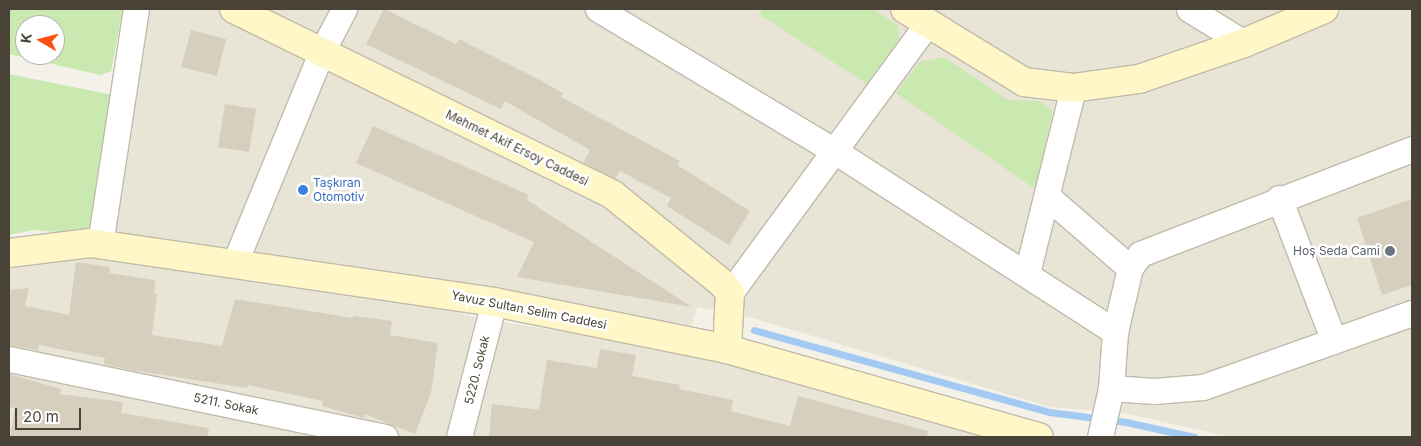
<!DOCTYPE html>
<html>
<head>
<meta charset="utf-8">
<style>
	body { margin:0 }
	#map { position:relative; width:1421px; height:446px; overflow:hidden; background:#f4f2e8; font-family:Inter,sans-serif }
	div>[style] { position:absolute }
	.residential>* { inset:0; background:#e8e4d6 }
	.green>* { inset:0; background:#c9e9b0 }
	.stream>* { height:7px; margin:-3.5px; padding:0 3.5px; transform-origin:3.5px; border-radius:3.5px; background:#a3caf2 }
	.building>* { inset:0; background:#d6cfbd }
	.roads { filter:drop-shadow(1px 0 #c0bbaa) drop-shadow(-1px 0 #c0bbaa) drop-shadow(0 1px #c0bbaa) drop-shadow(0 -1px #c0bbaa) }
	.street>* { height:25px; margin:-12.5px; padding:0 12.5px; transform-origin:12.5px; border-radius:12.5px; background:#fff }
	.secondary>* { height:28px; margin:-14px; padding:0 14px; transform-origin:14px; border-radius:14px; background:#fff7c7 }
	.dots>* { width:14px; height:14px; translate:-50% -50%; box-sizing:border-box; border:2px solid #fff; border-radius:50% }
	span { translate:-50% -50%; white-space:nowrap; text-align:center; line-height:1.15; -webkit-text-stroke:5px #fff; paint-order:stroke }
	.street-label { font-size:12px; color:#484336 }
	.shop-label { font-size:12px; color:#366cbe }
	.left { translate:0 -50%; text-align:left }
	.worship-label { font-size:12px; color:#5b616d }
	.right { translate:-100% -50%; text-align:right }
	.frame { position:absolute; inset:0; border:10px solid #484336; pointer-events:none }
	.north { position:absolute; left:15px; top:15px; width:50px; height:50px; box-sizing:border-box; background:#fff; border:1px solid #b6b4af; border-radius:50%; rotate:278deg; font-size:14px; font-weight:700; line-height:20px; text-align:center; color:#484336 }
	.north::after { content:''; display:block; margin:auto; width:18px; height:22px; background:#fe5015; clip-path:polygon(50% 0,100% 100%,50% 72%,0 100%) }
	.scale { position:absolute; left:15px; top:408px; width:66px; height:22px; box-sizing:border-box; border:2px solid #484336; border-top:0; padding-left:6px; font-size:15px; line-height:18px; white-space:nowrap; color:#484336; -webkit-text-stroke:4px #fff; paint-order:stroke }
</style>
</head>
<body>
<div id="map">
	<div class="residential">
		<div style="clip-path:polygon(148px 9px,1412px 9px,1412px 437px,1231px 437px,1124px 413px,1050px 407px,756px 319px,698px 307px,691px 326px,112px 236px)"></div>
		<div style="clip-path:polygon(66px 253px,438px 307px,482px 319px,726px 356px,1014px 437px,9px 437px,9px 261px)"></div>
	</div>
	<div class="green">
		<div style="clip-path:polygon(evenodd,9px 9px,123px 9px,111px 71px,100px 75px,9px 54px,9px 9px,25px 25px,55px 25px,55px 55px,25px 55px,25px 25px)"></div>
		<div style="clip-path:polygon(763px 9px,872px 9px,898px 25px,899px 39px,867px 84px,759px 14px)"></div>
		<div style="clip-path:polygon(944px 57px,1008px 100px,1040px 101px,1053px 110px,1035px 189px,896px 93px,920px 62px)"></div>
		<div style="clip-path:polygon(9px 74px,113px 95px,92px 235px,33px 230px,9px 235px)"></div>
	</div>
	<div class="stream">
		<div style="left:754px;top:330px;width:306px;rotate:15.5deg"></div>
		<div style="left:1049px;top:412px;width:78px;rotate:7.4deg"></div>
		<div style="left:1126px;top:422px;width:70px;rotate:12.4deg"></div>
	</div>
	<div class="building">
		<div style="clip-path:polygon(384px 9px,456px 44px,459px 39px,538px 79px,563px 93px,561px 97px,680px 161px,677px 165px,750px 211px,729px 245px,667px 206px,671px 198px,620px 171px,615px 179px,583px 163px,590px 150px,505px 101px,501px 109px,366px 44px)"></div>
		<div style="clip-path:polygon(191px 30px,226px 39px,217px 76px,181px 67px)"></div>
		<div style="clip-path:polygon(225px 104px,256px 109px,249px 152px,218px 147px)"></div>
		<div style="clip-path:polygon(373px 126px,529px 195px,527px 200px,692px 307px,517px 277px,534px 242px,356px 163px)"></div>
		<div style="clip-path:polygon(1412px 199px,1412px 285px,1382px 295px,1357px 218px)"></div>
		<div style="clip-path:polygon(76px 262px,110px 267px,109px 273px,155px 280px,154px 293px,157px 294px,152px 335px,222px 346px,235px 299px,353px 318px,353px 316px,392px 321px,390px 335px,438px 343px,431px 393px,415px 434px,365px 414px,364px 418px,322px 406px,323px 401px,248px 385px,247px 388px,131px 370px,104px 364px,105px 358px,39px 345px,38px 350px,9px 345px,9px 290px,29px 288px,25px 306px,69px 315px)"></div>
		<div style="clip-path:polygon(600px 349px,636px 355px,632px 376px,680px 385px,679px 389px,733px 400px,731px 411px,790px 426px,798px 396px,928px 431px,927px 437px,489px 437px,492px 404px,539px 410px,547px 360px,597px 368px)"></div>
		<div style="clip-path:polygon(9px 374px,61px 389px,60px 394px,123px 402px,121px 413px,209px 428px,208px 437px,10px 437px,15px 408px,9px 407px)"></div>
	</div>
	<div class="roads">
		<div class="street">
			<div style="left:598px;top:9px;width:274px;rotate:31deg"></div>
			<div style="left:833px;top:150px;width:336px;rotate:32.8deg"></div>
			<div style="left:1189px;top:9px;width:65px;rotate:31.7deg"></div>
			<div style="left:1048px;top:197px;width:108px;rotate:40.9deg"></div>
			<div style="left:1279px;top:198px;width:153px;rotate:69deg"></div>
			<div style="left:100px;top:244px;width:238px;rotate:-81.3deg"></div>
			<div style="left:235px;top:262px;width:226px;rotate:-67.6deg"></div>
			<div style="left:321px;top:53px;width:50px;rotate:-62.4deg"></div>
			<div style="left:1027px;top:273px;width:191px;rotate:-76deg"></div>
			<div style="left:730px;top:293px;width:333px;rotate:-53.8deg"></div>
			<div style="left:9px;top:359px;width:384px;rotate:11.7deg"></div>
			<div style="left:1111px;top:388px;width:43px;rotate:4deg"></div>
			<div style="left:1154px;top:391px;width:49px;rotate:-4.7deg"></div>
			<div style="left:1203px;top:387px;width:222px;rotate:-19.5deg"></div>
			<div style="left:459px;top:437px;width:139px;rotate:-75.5deg"></div>
			<div style="left:1100px;top:437px;width:50px;rotate:-77.3deg"></div>
			<div style="left:1111px;top:388px;width:56px;rotate:-85.9deg"></div>
			<div style="left:1115px;top:332px;width:66px;rotate:-76.8deg"></div>
			<div style="left:1130px;top:268px;width:17px;rotate:-54deg"></div>
			<div style="left:1140px;top:254px;width:292px;rotate:-21.1deg"></div>
		</div>
		<div class="secondary">
			<div style="left:234px;top:9px;width:422px;rotate:26.1deg"></div>
			<div style="left:613px;top:195px;width:141px;rotate:39deg"></div>
			<div style="left:723px;top:284px;width:11px;rotate:52deg"></div>
			<div style="left:730px;top:293px;width:56px;rotate:93.1deg"></div>
			<div style="left:905px;top:9px;width:140px;rotate:31.5deg"></div>
			<div style="left:1024px;top:82px;width:49px;rotate:7deg"></div>
			<div style="left:1073px;top:88px;width:67px;rotate:-7.8deg"></div>
			<div style="left:1139px;top:79px;width:111px;rotate:-18.9deg"></div>
			<div style="left:1244px;top:43px;width:87px;rotate:-23deg"></div>
			<div style="left:9px;top:253px;width:82px;rotate:-7deg"></div>
			<div style="left:90px;top:243px;width:408px;rotate:8.3deg"></div>
			<div style="left:494px;top:302px;width:238px;rotate:11.4deg"></div>
			<div style="left:727px;top:349px;width:324px;rotate:15.8deg"></div>
		</div>
	</div>
	<div class="dots">
		<div style="left:303px;top:190px;background:#3f7fe0"></div>
		<div style="left:1390px;top:251px;background:#6b7280"></div>
	</div>
	<div class="street-label">
		<span style="left:517px;top:148px;rotate:26deg">Mehmet Akif Ersoy Caddesi</span>
		<span style="left:529px;top:310px;rotate:11deg">Yavuz Sultan Selim Caddesi</span>
		<span style="left:477px;top:370px;rotate:-76deg">5220. Sokak</span>
		<span style="left:226px;top:404px;rotate:12deg">5211. Sokak</span>
	</div>
	<div class="shop-label">
		<span class="left" style="left:313px;top:190px">Taşkıran<br>Otomotiv</span>
	</div>
	<div class="worship-label">
		<span class="right" style="left:1380px;top:251px">Hoş Seda Cami</span>
	</div>
	<div class="frame"></div>
	<div class="north">K</div>
	<div class="scale">20 m</div>
</div>
</body>
</html>
